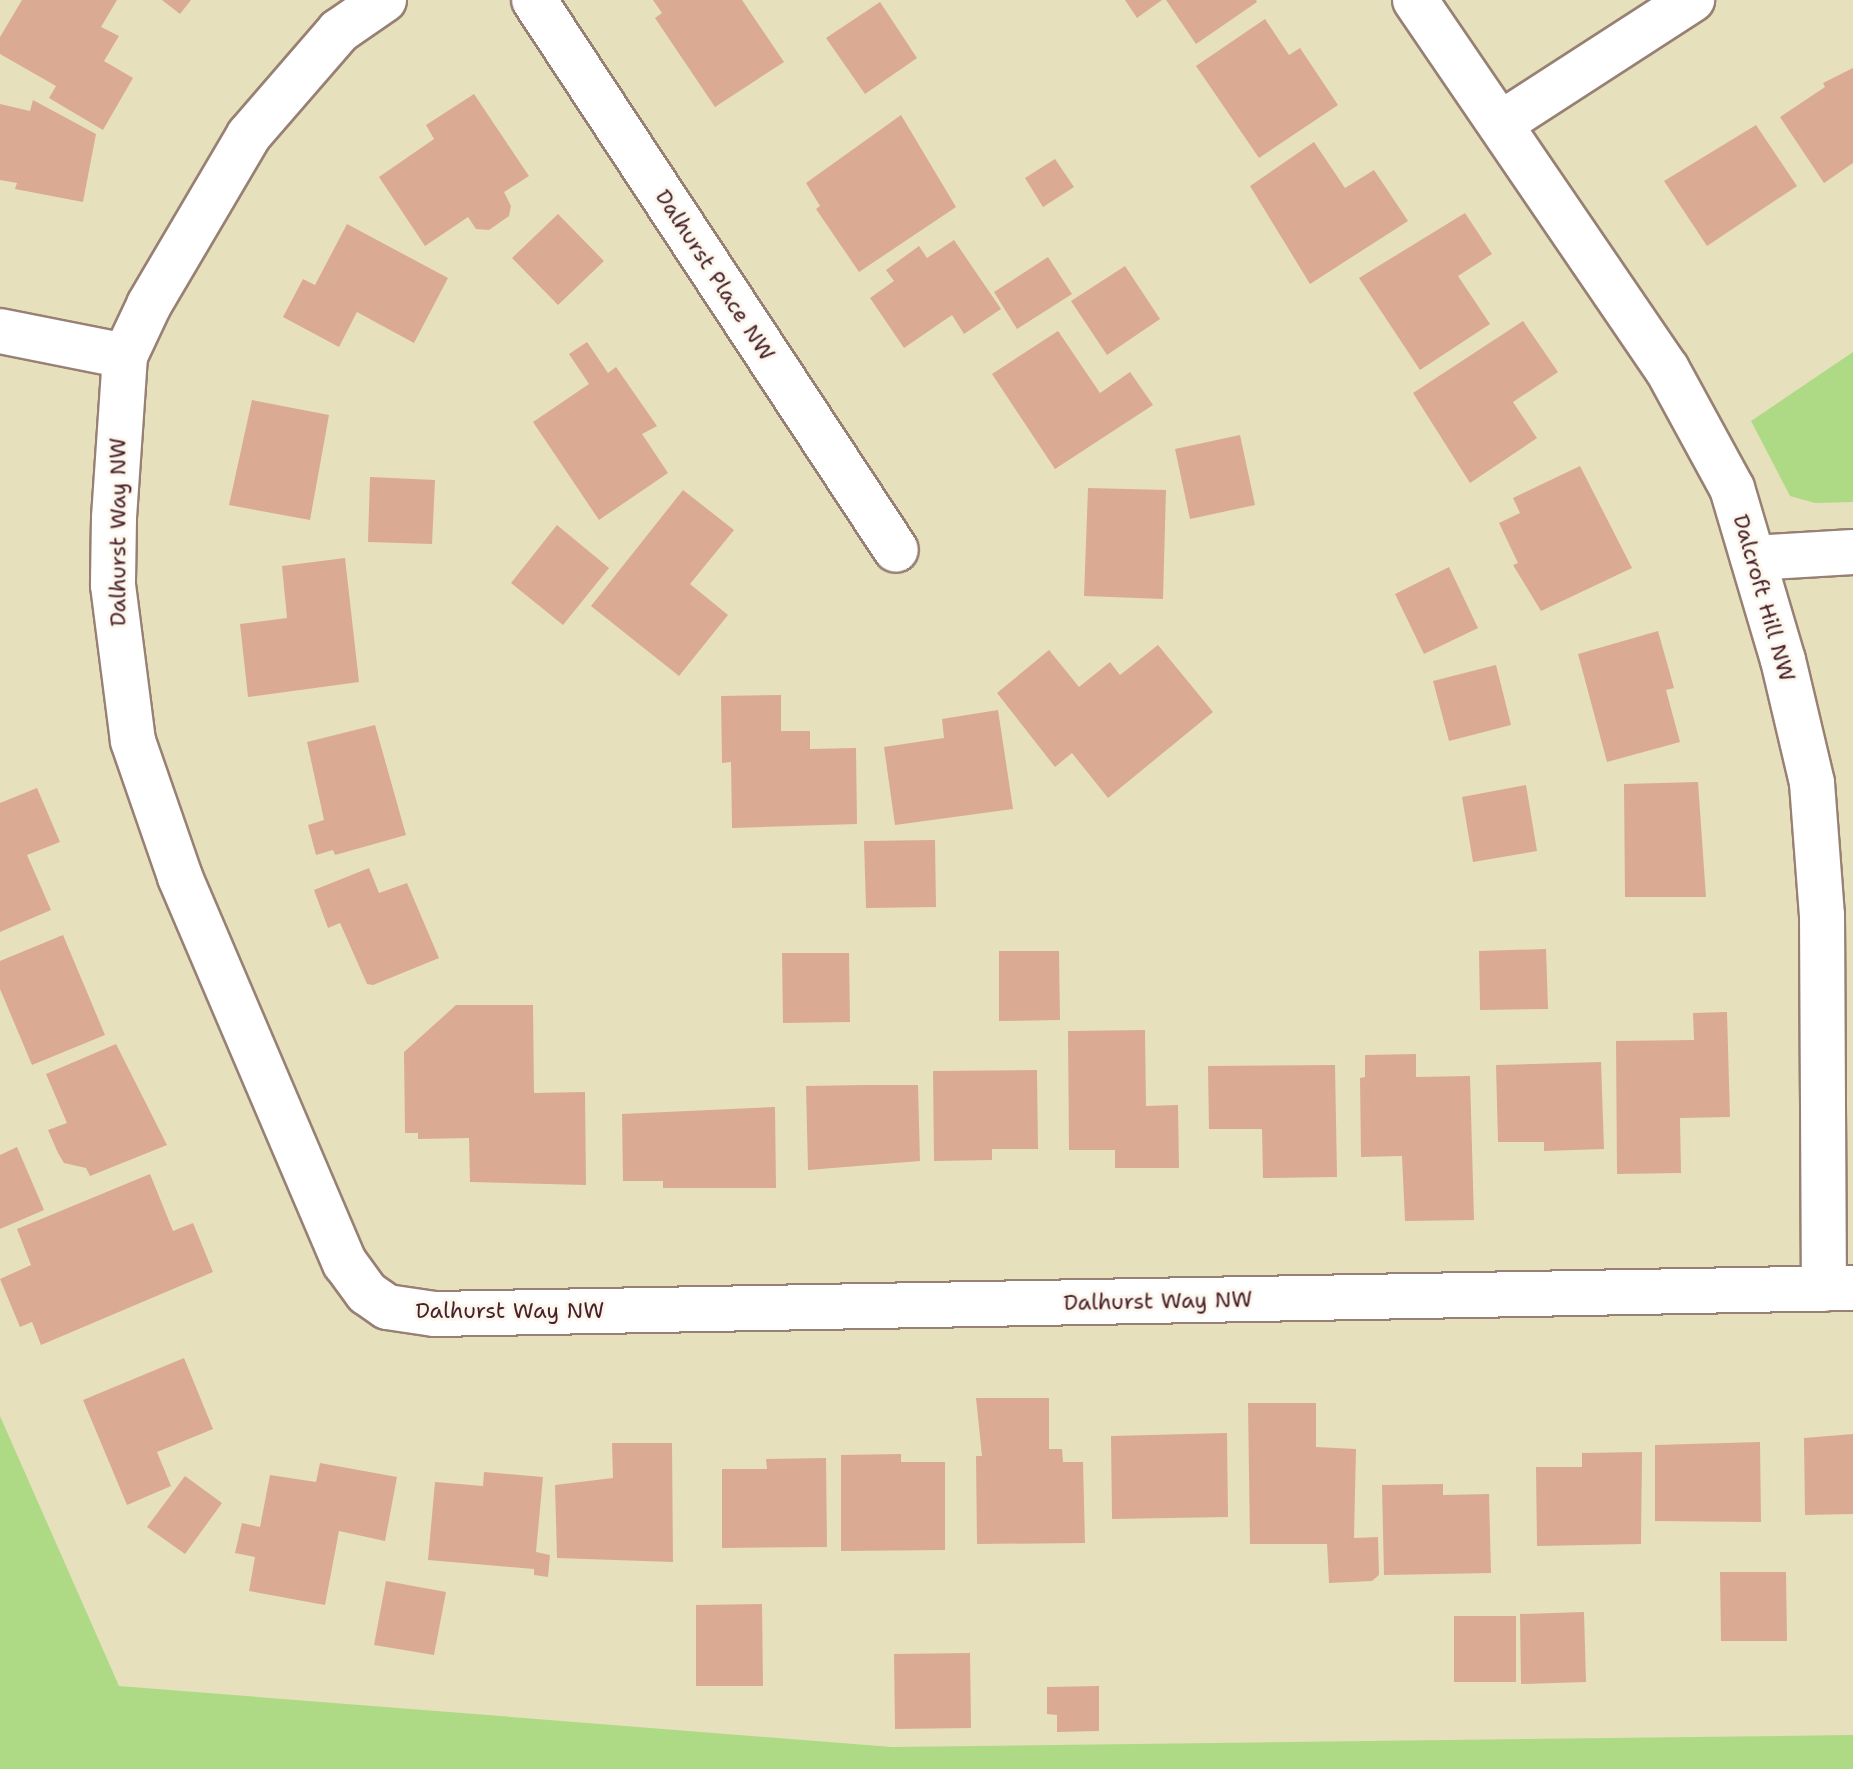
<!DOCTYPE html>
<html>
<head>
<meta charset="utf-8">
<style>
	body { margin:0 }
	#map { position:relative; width:1853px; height:1769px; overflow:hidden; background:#e7e0bc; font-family:"Shantell Sans",sans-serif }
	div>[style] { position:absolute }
	.green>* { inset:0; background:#aeda85 }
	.building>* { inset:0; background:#daab92 }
	.roads { filter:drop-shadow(2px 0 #988074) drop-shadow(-2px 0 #988074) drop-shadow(0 2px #988074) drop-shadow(0 -2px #988074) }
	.minor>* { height:44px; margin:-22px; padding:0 22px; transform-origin:22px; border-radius:22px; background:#fff }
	span { translate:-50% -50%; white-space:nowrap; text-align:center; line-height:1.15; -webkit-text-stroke:6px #fbf7ec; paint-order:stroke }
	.street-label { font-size:22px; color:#4a1f2b }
</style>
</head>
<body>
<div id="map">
	<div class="green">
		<div style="clip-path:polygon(1853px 352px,1853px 502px,1815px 503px,1790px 496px,1751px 421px)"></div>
		<div style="clip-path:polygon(0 1416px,119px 1686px,892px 1747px,1853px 1735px,1853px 1769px,0 1769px)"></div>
	</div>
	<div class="building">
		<div style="clip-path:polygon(22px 0,117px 0,101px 27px,119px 36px,104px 61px,133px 78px,103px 130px,49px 98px,56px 86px,0 54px,0 37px)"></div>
		<div style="clip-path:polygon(162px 0,191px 0,180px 14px)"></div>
		<div style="clip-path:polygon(653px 0,742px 0,784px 62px,715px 107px,655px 18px,662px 13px)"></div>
		<div style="clip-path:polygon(1125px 0,1162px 0,1137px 18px)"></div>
		<div style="clip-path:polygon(1166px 0,1256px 0,1257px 2px,1196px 44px)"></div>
		<div style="clip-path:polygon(880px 2px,917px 58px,865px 94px,826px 38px)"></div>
		<div style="clip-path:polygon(1265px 19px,1289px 55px,1300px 48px,1338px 105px,1259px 158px,1196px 66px)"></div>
		<div style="clip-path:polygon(1853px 68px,1853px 163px,1824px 183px,1780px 117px,1825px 87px,1823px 83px)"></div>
		<div style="clip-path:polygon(474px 94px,529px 176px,504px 192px,511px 206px,509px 216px,489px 230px,476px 229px,468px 217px,425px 246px,379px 177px,434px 139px,426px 125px)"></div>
		<div style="clip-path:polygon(33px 100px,96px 134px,83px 202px,15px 189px,17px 183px,0 180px,0 104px,30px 111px)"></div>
		<div style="clip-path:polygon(901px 115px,956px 207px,859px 272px,816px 209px,820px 206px,806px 183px)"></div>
		<div style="clip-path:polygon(1756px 125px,1797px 186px,1707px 246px,1664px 181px)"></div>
		<div style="clip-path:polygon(1314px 142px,1345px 188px,1374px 170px,1408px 221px,1310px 284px,1250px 186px)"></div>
		<div style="clip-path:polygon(1055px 159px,1074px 187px,1043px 207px,1025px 178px)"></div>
		<div style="clip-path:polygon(1465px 213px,1492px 254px,1458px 276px,1490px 324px,1420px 370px,1359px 278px)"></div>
		<div style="clip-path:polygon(558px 214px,604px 261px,558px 305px,512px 258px)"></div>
		<div style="clip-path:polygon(347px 224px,448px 278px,414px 343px,357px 312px,339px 347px,283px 317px,303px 279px,315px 285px)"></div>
		<div style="clip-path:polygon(954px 240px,1001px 309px,964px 334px,952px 315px,904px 348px,870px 298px,894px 281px,886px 270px,919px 246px,927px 258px)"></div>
		<div style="clip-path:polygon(1048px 257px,1072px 294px,1017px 329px,994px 292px)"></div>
		<div style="clip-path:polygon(1125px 266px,1160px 319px,1107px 355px,1071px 301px)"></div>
		<div style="clip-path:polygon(1523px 321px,1558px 372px,1513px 402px,1537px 438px,1470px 483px,1413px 393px)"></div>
		<div style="clip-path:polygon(1058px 331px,1100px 393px,1130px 372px,1153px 405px,1055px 469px,992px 374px)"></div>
		<div style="clip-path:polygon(587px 342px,608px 373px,616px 367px,657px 426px,642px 434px,668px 473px,599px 520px,533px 422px,589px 384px,569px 354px)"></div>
		<div style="clip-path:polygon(252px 400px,329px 415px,310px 520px,229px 505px)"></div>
		<div style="clip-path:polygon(1240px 435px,1255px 505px,1190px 519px,1175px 449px)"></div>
		<div style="clip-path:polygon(1580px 466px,1632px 568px,1541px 611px,1513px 565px,1518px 563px,1499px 523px,1520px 513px,1513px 498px)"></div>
		<div style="clip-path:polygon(370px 477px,435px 480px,432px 544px,368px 542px)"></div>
		<div style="clip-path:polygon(1088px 488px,1166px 490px,1163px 599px,1084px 596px)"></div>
		<div style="clip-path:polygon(683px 490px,734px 530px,690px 584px,728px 615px,679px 676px,591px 606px)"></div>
		<div style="clip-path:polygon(557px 525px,609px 568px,563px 625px,511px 583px)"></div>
		<div style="clip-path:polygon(345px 558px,359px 682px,248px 697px,240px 624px,287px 618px,282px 566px)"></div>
		<div style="clip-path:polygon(1449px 567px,1478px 628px,1424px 654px,1395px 594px)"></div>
		<div style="clip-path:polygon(1658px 631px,1674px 688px,1666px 690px,1680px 742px,1607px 762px,1578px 654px)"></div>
		<div style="clip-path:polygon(1158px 645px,1213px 712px,1108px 798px,1072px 753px,1055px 767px,997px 693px,1049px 650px,1079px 687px,1110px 662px,1120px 675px)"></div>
		<div style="clip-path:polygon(1496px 665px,1511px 725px,1449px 741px,1433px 681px)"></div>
		<div style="clip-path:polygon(781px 695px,781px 731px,810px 731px,810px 749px,856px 748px,857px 824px,732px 828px,731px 762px,722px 763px,721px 696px)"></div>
		<div style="clip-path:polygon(998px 710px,1013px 809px,895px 825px,884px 747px,944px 738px,942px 719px)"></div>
		<div style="clip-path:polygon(375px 725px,406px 835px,335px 855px,333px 850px,316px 855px,308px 825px,324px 820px,307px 742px)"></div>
		<div style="clip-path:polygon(1698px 782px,1706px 897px,1625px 897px,1624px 784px)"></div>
		<div style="clip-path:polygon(1526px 785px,1537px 851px,1473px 862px,1462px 797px)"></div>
		<div style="clip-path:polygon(37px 788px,60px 842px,27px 855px,51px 910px,0 932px,0 803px)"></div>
		<div style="clip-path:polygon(935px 840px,936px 907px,866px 908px,864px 841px)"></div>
		<div style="clip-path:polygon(369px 868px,379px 893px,407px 883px,439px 958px,373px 985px,367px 984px,340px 923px,328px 928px,314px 890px)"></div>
		<div style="clip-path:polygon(63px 935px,105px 1035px,32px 1065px,0 989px,0 961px)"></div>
		<div style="clip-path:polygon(1546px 949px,1548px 1009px,1480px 1010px,1479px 951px)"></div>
		<div style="clip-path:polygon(999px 951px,1059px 951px,1060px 1020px,999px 1021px)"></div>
		<div style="clip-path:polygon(782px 953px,849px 953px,850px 1022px,783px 1023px)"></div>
		<div style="clip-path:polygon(456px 1005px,533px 1005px,534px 1093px,585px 1092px,586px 1185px,470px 1182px,469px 1138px,418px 1139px,418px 1133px,405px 1133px,404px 1052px)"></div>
		<div style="clip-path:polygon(1727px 1012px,1730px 1117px,1680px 1118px,1681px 1173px,1617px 1174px,1616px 1041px,1694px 1040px,1693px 1013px)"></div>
		<div style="clip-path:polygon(1145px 1030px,1146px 1106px,1178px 1105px,1179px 1168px,1115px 1168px,1115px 1150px,1069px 1150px,1068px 1031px)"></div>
		<div style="clip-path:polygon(116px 1044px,167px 1145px,90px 1176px,86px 1168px,64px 1163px,58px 1153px,48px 1130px,67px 1123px,46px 1074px)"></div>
		<div style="clip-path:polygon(1416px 1054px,1416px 1077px,1470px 1076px,1474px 1220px,1405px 1221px,1402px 1156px,1361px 1157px,1360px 1078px,1365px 1077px,1365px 1055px)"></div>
		<div style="clip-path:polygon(1601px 1062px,1604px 1149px,1544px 1151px,1544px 1142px,1498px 1142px,1496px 1065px)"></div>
		<div style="clip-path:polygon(1335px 1065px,1337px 1177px,1263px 1178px,1262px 1129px,1209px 1129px,1208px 1066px)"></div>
		<div style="clip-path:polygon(1037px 1070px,1038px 1149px,992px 1149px,992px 1160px,934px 1161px,933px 1071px)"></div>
		<div style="clip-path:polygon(864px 1085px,918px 1085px,920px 1161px,808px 1170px,806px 1086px)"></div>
		<div style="clip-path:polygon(775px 1107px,776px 1188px,663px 1188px,663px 1181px,623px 1181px,622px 1114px)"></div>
		<div style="clip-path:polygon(17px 1147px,44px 1210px,0 1229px,0 1155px)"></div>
		<div style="clip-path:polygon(150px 1174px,173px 1231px,193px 1223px,213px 1272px,41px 1345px,32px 1322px,20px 1327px,0 1279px,31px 1265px,17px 1229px)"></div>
		<div style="clip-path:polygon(184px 1358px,213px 1429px,157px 1452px,171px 1486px,127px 1505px,83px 1400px)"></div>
		<div style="clip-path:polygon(976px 1398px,1049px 1398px,1049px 1449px,1062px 1449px,1063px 1462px,1083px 1462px,1085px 1543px,977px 1544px,976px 1456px,982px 1456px)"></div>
		<div style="clip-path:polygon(1248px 1403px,1316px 1403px,1316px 1447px,1356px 1449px,1354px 1538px,1378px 1537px,1379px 1575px,1372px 1581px,1329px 1583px,1327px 1544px,1250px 1544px)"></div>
		<div style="clip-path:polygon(1227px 1433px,1228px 1517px,1112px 1519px,1111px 1436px)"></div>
		<div style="clip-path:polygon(1853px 1434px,1853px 1514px,1805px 1515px,1804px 1438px)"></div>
		<div style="clip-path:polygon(1760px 1442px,1761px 1522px,1655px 1521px,1655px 1445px)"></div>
		<div style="clip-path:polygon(612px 1443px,672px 1443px,673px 1562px,557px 1558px,555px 1485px,613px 1478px)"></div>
		<div style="clip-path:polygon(1642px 1452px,1641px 1544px,1537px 1546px,1536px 1467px,1582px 1467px,1582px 1453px)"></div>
		<div style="clip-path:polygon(901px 1454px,901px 1462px,945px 1462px,945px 1550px,841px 1551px,841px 1455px)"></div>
		<div style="clip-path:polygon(826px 1458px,827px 1547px,722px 1548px,722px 1469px,767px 1469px,766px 1459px)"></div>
		<div style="clip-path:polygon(320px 1463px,397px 1477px,385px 1541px,339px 1531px,325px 1605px,249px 1591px,255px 1557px,235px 1553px,242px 1523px,260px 1527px,270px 1475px,316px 1482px)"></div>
		<div style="clip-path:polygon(484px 1472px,543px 1477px,536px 1552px,550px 1555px,548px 1577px,534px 1575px,534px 1569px,428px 1560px,435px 1482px,483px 1486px)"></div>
		<div style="clip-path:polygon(185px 1476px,222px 1503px,185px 1554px,147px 1527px)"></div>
		<div style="clip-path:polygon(1443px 1484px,1443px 1495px,1489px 1494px,1491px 1573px,1384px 1575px,1382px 1485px)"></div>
		<div style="clip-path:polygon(1720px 1572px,1786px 1572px,1787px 1641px,1721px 1641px)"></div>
		<div style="clip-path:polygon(386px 1581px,446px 1592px,434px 1655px,374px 1645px)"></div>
		<div style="clip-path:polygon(762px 1604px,763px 1686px,696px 1686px,696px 1605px)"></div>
		<div style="clip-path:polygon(1584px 1612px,1586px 1682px,1521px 1684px,1520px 1614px)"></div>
		<div style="clip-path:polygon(1454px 1616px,1516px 1616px,1516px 1682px,1454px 1682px)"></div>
		<div style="clip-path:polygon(970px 1653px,971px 1728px,895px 1729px,894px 1654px)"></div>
		<div style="clip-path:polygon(1099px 1686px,1099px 1731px,1057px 1732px,1057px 1715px,1047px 1714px,1047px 1687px)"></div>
	</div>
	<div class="roads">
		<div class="minor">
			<div style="left:384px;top:0;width:55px;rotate:145.4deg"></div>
			<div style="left:339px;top:31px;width:138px;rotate:130.9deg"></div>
			<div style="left:249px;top:135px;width:197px;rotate:120.5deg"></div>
			<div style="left:149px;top:305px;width:56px;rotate:115.2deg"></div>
			<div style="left:125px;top:356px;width:162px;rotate:93.9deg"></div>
			<div style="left:114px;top:518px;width:67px;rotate:90.9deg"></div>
			<div style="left:113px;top:585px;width:157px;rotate:82.7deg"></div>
			<div style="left:133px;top:741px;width:144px;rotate:70.9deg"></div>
			<div style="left:180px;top:877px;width:420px;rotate:66.9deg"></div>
			<div style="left:345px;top:1263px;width:37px;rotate:54deg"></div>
			<div style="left:367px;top:1293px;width:24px;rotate:35deg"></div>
			<div style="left:387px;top:1307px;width:48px;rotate:8.5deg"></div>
			<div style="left:434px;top:1314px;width:1419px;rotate:-1.05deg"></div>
			<div style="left:534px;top:0;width:658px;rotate:56.65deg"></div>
			<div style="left:1415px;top:0;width:447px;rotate:55.7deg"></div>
			<div style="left:1667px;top:369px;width:136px;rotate:61.4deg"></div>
			<div style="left:1732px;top:488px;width:179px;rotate:73.5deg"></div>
			<div style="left:1783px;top:660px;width:126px;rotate:76.7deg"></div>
			<div style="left:1812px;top:783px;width:132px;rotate:85.7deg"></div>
			<div style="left:1822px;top:915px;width:374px;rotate:89.7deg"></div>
			<div style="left:1500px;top:124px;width:229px;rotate:-32.9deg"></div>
			<div style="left:0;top:331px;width:127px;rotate:11.3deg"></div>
			<div style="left:1753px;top:558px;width:100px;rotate:-3.4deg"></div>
		</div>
	</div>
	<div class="street-label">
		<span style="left:715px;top:275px;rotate:57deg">Dalhurst Place NW</span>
		<span style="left:118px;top:532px;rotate:-90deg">Dalhurst Way NW</span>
		<span style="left:1764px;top:598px;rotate:74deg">Dalcroft Hill NW</span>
		<span style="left:1158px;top:1301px;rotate:-1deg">Dalhurst Way NW</span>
		<span style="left:510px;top:1311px">Dalhurst Way NW</span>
	</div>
</div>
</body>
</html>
